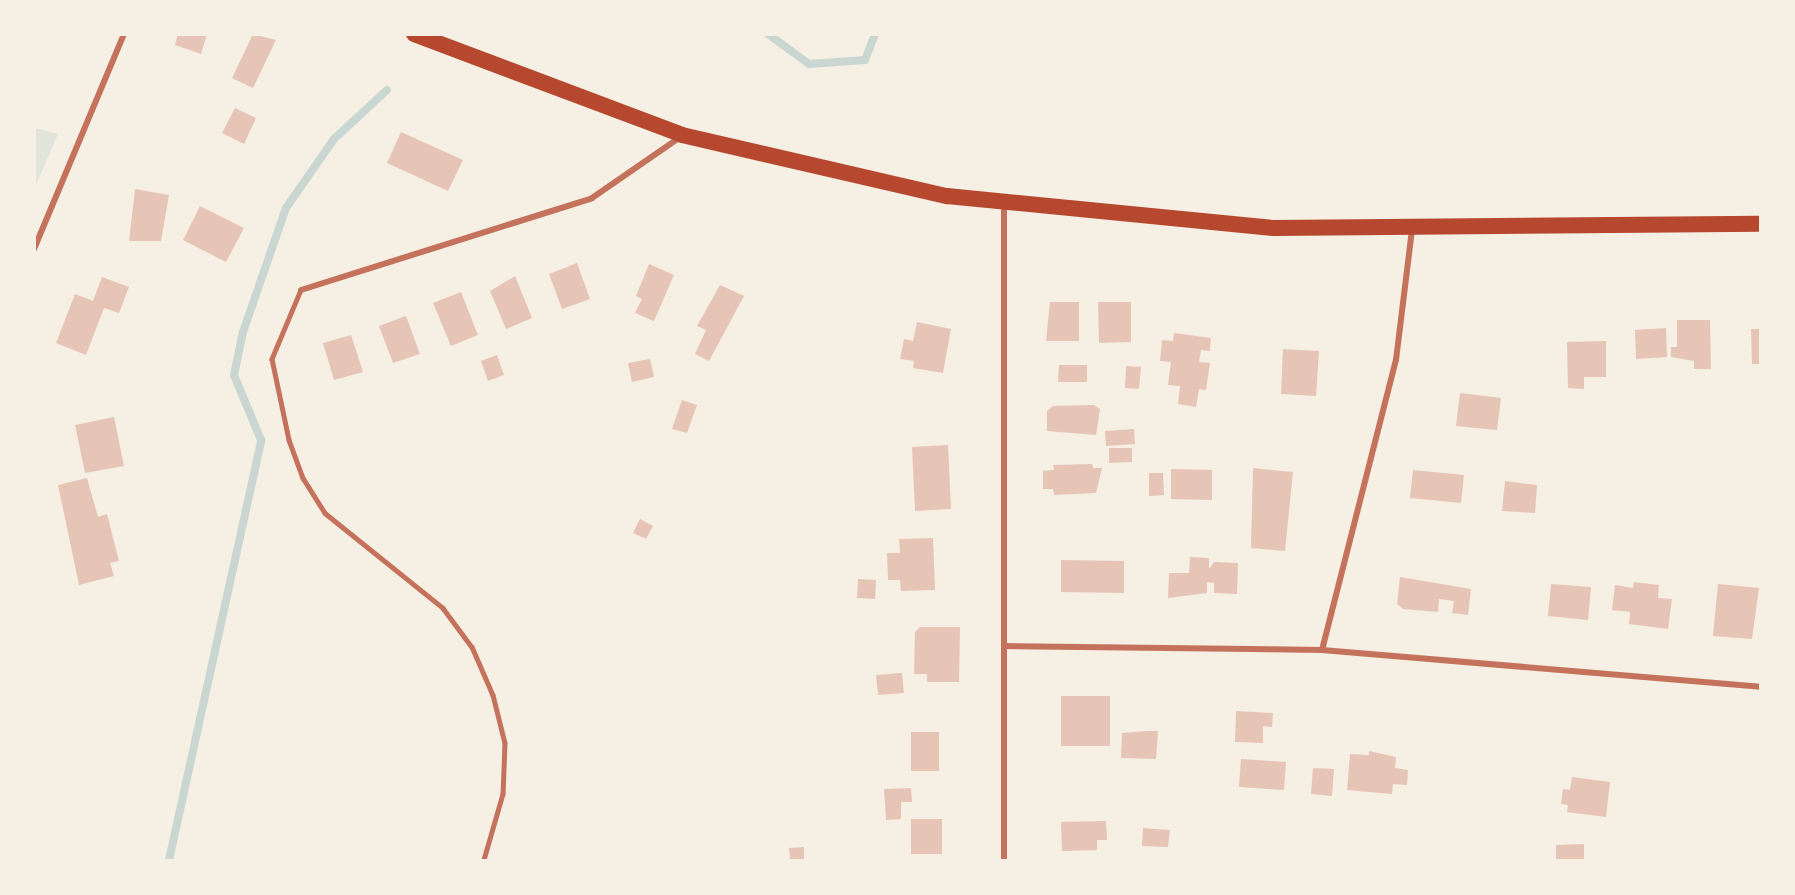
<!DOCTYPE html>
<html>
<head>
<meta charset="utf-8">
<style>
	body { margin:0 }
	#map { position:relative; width:1795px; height:895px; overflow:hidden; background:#f6efe4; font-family:Roboto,sans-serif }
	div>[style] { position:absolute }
	.green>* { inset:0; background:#e2e4dc }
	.stream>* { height:8px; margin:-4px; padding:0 4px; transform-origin:4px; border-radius:4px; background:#c9d6d2 }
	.building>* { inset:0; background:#e6c5b7 }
	.service>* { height:4.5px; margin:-2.25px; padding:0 2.25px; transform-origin:2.25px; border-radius:2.25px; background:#c5725c }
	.minor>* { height:6px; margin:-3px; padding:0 3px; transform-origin:3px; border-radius:3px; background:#c5725c }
	.trunk>* { height:16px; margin:-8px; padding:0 8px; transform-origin:8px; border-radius:8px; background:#b5482f }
	span { translate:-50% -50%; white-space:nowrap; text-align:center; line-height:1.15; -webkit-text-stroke:6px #f6efe4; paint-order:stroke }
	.frame { position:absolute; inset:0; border:36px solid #f6efe4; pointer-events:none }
</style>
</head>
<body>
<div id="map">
	<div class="green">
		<div style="clip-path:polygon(35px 128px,58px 134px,35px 187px,34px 128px)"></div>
	</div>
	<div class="stream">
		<div style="left:768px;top:34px;width:51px;rotate:36.2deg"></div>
		<div style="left:809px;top:64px;width:56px;rotate:-4.1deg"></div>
		<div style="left:865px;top:60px;width:28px;rotate:-69deg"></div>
		<div style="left:169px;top:860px;width:430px;rotate:-77.6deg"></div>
		<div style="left:261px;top:440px;width:70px;rotate:-112.6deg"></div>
		<div style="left:234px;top:375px;width:44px;rotate:-78.2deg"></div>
		<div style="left:243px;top:332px;width:131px;rotate:-70.9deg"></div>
		<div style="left:286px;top:208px;width:84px;rotate:-55.2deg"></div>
		<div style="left:334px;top:139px;width:72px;rotate:-42.8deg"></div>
	</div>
	<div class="building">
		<div style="clip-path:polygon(178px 34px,207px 34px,201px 54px,175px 45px)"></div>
		<div style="clip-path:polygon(253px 34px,276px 40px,253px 88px,232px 78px)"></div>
		<div style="clip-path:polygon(235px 108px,256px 118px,244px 144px,222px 133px)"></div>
		<div style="clip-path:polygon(401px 132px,463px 160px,448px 191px,387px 163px)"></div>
		<div style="clip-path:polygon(135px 189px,169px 195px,161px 241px,129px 241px)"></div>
		<div style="clip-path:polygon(200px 206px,244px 228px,226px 262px,183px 240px)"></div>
		<div style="clip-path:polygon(577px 263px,590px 299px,562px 309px,549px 274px)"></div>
		<div style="clip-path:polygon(649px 264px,674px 275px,654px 321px,635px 313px,642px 299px,636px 296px)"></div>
		<div style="clip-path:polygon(515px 276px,532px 318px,506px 329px,490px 291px)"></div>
		<div style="clip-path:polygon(102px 277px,129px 287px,119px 313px,104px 308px,86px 355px,56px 343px,75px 294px,93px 301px)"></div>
		<div style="clip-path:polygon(720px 285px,744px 296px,709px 361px,695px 354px,706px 330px,697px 326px)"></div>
		<div style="clip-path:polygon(461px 292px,478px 335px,451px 346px,433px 303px)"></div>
		<div style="clip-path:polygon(1050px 302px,1079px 302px,1079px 341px,1046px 341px)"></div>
		<div style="clip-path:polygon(1098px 302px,1131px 302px,1131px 342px,1099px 343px)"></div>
		<div style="clip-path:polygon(406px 316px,420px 354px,393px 363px,379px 326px)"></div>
		<div style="clip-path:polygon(1677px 320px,1710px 320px,1711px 369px,1694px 369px,1694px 361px,1671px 357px,1671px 347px,1677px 347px)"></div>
		<div style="clip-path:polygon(917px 322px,951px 329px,943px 373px,913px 368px,914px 361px,900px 359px,904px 339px,913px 341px)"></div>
		<div style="clip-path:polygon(1666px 328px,1667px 357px,1636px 359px,1635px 330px)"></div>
		<div style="clip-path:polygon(1751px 329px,1760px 329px,1760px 364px,1752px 364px)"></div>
		<div style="clip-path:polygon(1174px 333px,1211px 338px,1210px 351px,1201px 350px,1199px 362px,1210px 363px,1206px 390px,1199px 389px,1196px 407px,1178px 404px,1180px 386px,1168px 385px,1171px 362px,1160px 361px,1162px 340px,1173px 341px)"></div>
		<div style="clip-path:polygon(351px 335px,363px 372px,334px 380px,323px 343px)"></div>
		<div style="clip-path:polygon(1606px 341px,1606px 377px,1584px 377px,1584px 389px,1568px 388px,1567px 342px)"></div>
		<div style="clip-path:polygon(1283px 349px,1319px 351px,1316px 396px,1281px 394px)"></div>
		<div style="clip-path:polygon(497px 355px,504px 375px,488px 381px,481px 361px)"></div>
		<div style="clip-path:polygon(650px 359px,654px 377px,632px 382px,628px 363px)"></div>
		<div style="clip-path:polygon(1059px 365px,1087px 365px,1087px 382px,1058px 382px)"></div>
		<div style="clip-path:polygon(1126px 366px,1141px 367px,1139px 389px,1125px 388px)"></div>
		<div style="clip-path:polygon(1460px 393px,1501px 398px,1497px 430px,1456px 426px)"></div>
		<div style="clip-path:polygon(682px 400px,697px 405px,687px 433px,672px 429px)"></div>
		<div style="clip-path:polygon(1094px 405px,1100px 409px,1096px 435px,1047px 431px,1047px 411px,1053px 406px)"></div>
		<div style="clip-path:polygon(114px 417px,124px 466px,85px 473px,75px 425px)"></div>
		<div style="clip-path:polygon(1134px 429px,1135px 444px,1106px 446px,1105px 431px)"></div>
		<div style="clip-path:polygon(948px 445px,951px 509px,915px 511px,912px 447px)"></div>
		<div style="clip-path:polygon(1109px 448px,1132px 448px,1132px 462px,1109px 463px)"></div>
		<div style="clip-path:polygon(1092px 464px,1093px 468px,1102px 468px,1096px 493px,1054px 495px,1053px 489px,1043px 489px,1043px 471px,1054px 470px,1053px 465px)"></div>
		<div style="clip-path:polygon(1253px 468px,1293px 472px,1285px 551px,1251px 548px)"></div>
		<div style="clip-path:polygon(1171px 469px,1212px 470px,1212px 500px,1171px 499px)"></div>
		<div style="clip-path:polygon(1413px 470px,1464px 475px,1461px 503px,1410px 498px)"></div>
		<div style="clip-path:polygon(1149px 473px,1163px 473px,1164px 495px,1149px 496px)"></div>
		<div style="clip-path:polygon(87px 478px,98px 517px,107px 514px,119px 561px,110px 563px,114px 576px,79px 585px,58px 485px)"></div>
		<div style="clip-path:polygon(1505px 481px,1537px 485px,1535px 513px,1502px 511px)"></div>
		<div style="clip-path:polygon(640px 519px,653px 526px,646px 539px,633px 533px)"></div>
		<div style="clip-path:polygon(933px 538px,935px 590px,901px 591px,900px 580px,888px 580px,887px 553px,900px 553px,899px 539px)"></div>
		<div style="clip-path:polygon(1190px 557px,1209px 558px,1209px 569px,1214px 562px,1238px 563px,1237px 594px,1214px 593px,1214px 583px,1207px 582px,1207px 593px,1168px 598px,1169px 573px,1189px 573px)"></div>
		<div style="clip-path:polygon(1061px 560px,1124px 561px,1124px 593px,1061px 592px)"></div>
		<div style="clip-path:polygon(1400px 577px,1471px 589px,1468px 615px,1452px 613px,1454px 601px,1439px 599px,1438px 612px,1403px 609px,1397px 604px)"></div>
		<div style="clip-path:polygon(858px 579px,876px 580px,875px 599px,857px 598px)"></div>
		<div style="clip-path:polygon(1634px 582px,1659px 585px,1658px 598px,1672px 599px,1668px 629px,1629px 624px,1630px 612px,1612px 610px,1615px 585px,1633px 588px)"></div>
		<div style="clip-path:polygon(1551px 584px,1591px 587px,1588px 620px,1548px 616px)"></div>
		<div style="clip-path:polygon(1718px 584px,1759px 588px,1752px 639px,1713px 636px)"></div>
		<div style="clip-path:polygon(920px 627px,960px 627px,959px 682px,927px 682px,927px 674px,914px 674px,915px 632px)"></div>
		<div style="clip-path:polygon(902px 673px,904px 693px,878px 695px,876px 675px)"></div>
		<div style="clip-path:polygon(1061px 696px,1110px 696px,1110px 746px,1061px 746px)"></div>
		<div style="clip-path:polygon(1236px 711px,1273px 713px,1272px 727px,1263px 726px,1263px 743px,1235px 742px)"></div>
		<div style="clip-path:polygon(1148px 731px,1158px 731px,1156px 759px,1121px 758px,1122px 733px)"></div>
		<div style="clip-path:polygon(911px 732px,939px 732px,939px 771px,911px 771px)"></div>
		<div style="clip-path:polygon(1369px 751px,1396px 757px,1395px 768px,1408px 770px,1407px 785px,1393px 784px,1392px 794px,1347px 790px,1350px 754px,1369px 755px)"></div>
		<div style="clip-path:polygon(1241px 759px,1286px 762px,1284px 790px,1239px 787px)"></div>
		<div style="clip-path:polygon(1313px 768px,1334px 769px,1332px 796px,1311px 794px)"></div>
		<div style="clip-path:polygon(1572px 777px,1610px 782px,1606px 817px,1567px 812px,1568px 805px,1561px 804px,1563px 789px,1570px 790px)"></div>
		<div style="clip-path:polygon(911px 788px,912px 802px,901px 802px,901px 819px,886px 820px,884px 789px)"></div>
		<div style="clip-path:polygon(911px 819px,942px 819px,942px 854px,911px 854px)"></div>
		<div style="clip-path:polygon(1106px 821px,1107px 840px,1097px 840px,1097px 850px,1062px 851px,1061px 822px)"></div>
		<div style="clip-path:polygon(1143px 828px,1170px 830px,1168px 847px,1142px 846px)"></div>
		<div style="clip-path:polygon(1584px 844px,1584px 860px,1556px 860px,1556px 845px)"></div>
		<div style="clip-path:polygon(804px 847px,804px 860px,790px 860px,789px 848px)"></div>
	</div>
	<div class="service">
		<div style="left:301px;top:290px;width:75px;rotate:112.8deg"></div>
		<div style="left:272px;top:359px;width:83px;rotate:78.1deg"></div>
		<div style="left:289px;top:440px;width:40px;rotate:69.8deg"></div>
		<div style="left:303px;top:478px;width:41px;rotate:57.8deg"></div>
		<div style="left:325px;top:513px;width:151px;rotate:38.8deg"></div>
		<div style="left:443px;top:608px;width:49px;rotate:53.4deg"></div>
		<div style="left:472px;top:647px;width:52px;rotate:66.4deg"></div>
		<div style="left:493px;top:695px;width:49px;rotate:76deg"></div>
		<div style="left:505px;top:743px;width:51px;rotate:92.2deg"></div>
		<div style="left:503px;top:794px;width:69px;rotate:106.1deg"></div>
	</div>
	<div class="minor">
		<div style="left:1004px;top:204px;width:656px;rotate:90deg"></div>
		<div style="left:34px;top:249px;width:233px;rotate:-67.3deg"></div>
		<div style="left:301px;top:290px;width:305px;rotate:-17.5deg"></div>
		<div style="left:592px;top:198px;width:106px;rotate:-34.6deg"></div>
		<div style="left:1004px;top:646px;width:318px;rotate:0.7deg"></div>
		<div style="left:1322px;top:650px;width:440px;rotate:4.8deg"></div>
		<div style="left:1322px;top:650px;width:299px;rotate:-75.7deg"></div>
		<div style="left:1396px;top:360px;width:132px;rotate:-83deg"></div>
	</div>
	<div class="trunk">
		<div style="left:414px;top:34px;width:286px;rotate:20.6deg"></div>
		<div style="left:682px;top:135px;width:272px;rotate:13deg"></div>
		<div style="left:947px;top:196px;width:329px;rotate:5.6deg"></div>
		<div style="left:1274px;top:228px;width:486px;rotate:-0.5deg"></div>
	</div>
	<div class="frame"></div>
</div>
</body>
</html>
